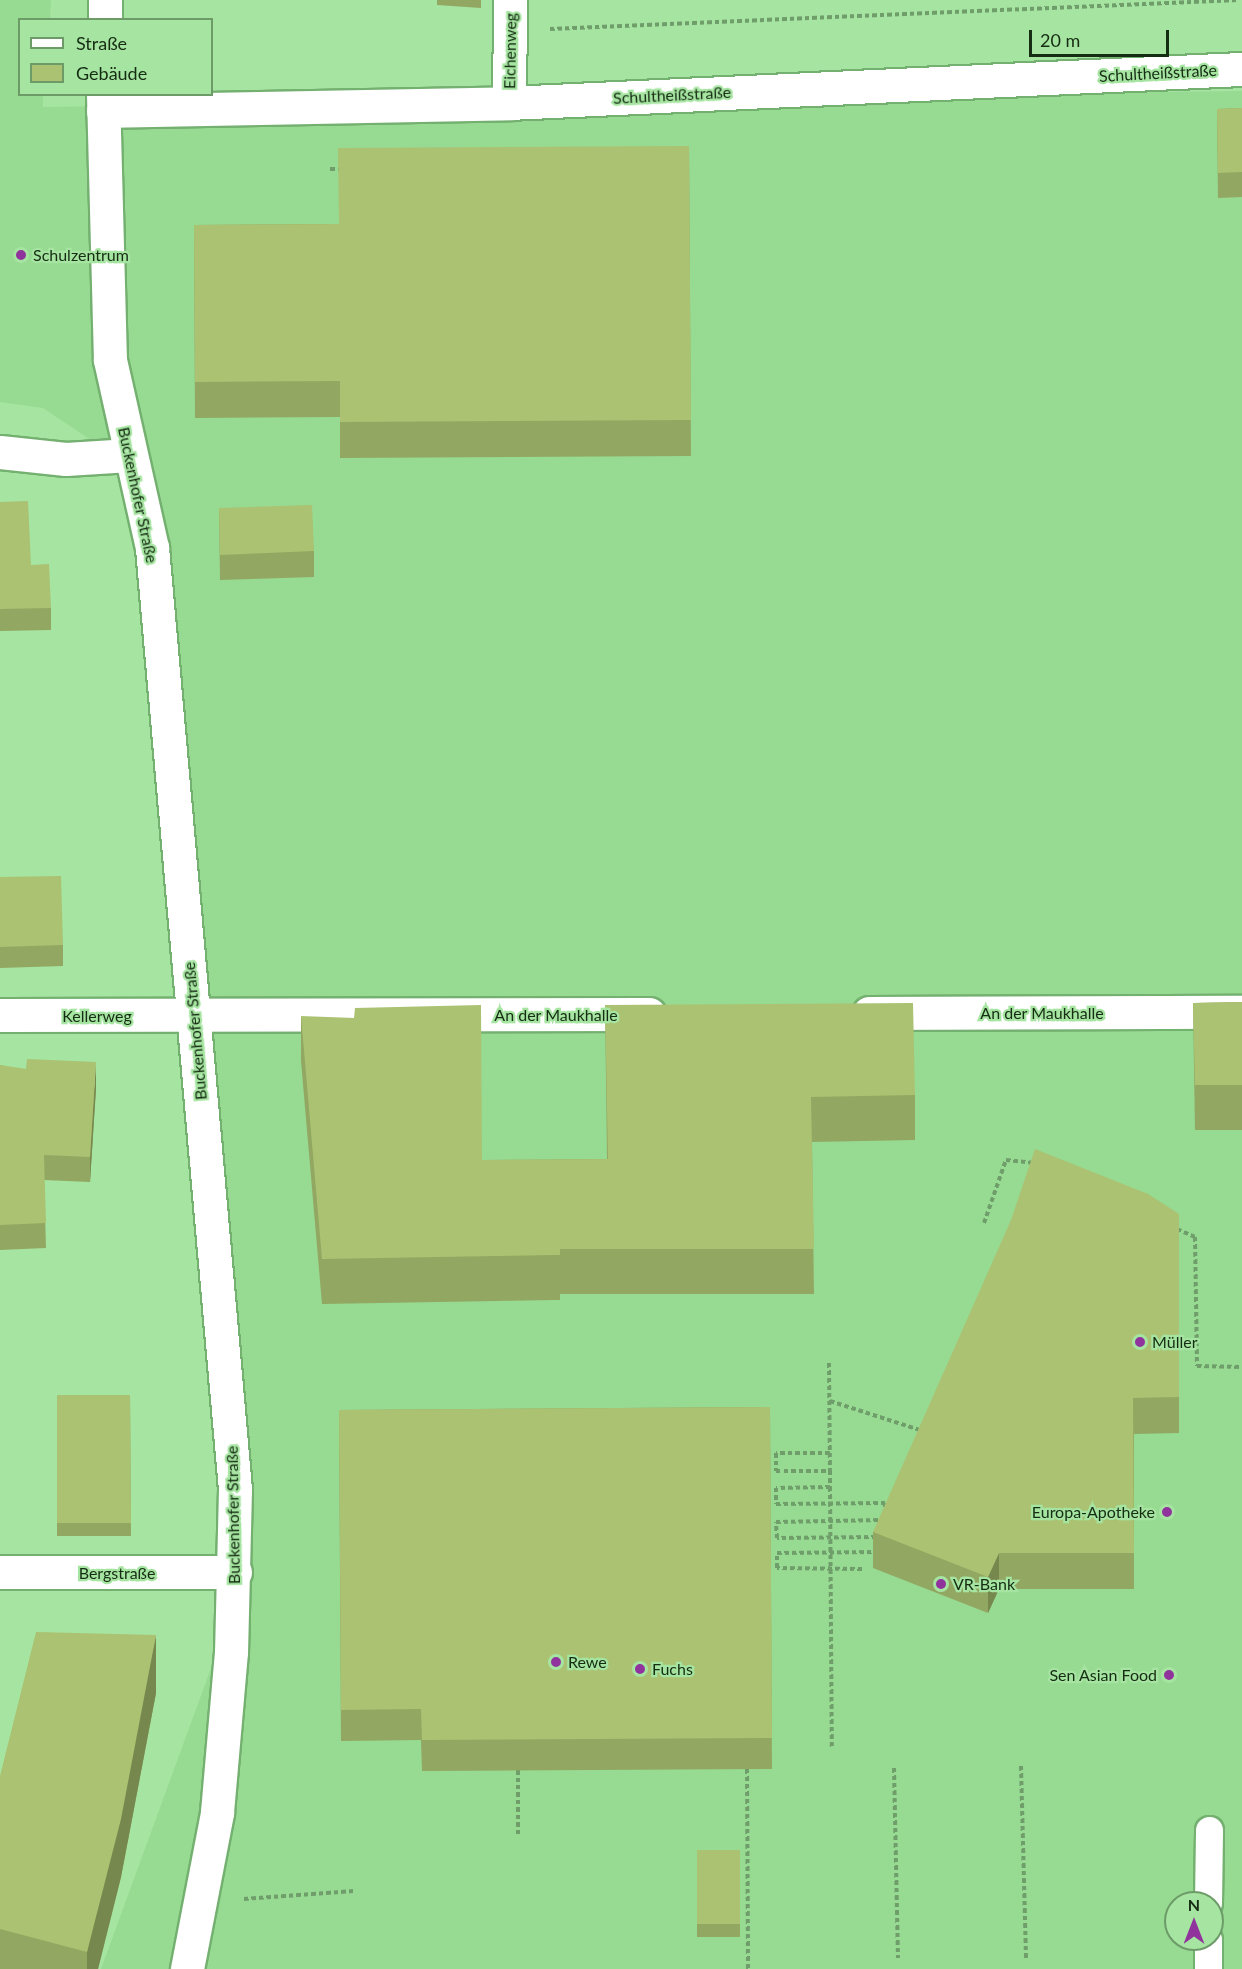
<!DOCTYPE html>
<html>
<head>
<meta charset="utf-8">
<style>
	body { margin:0 }
	#map { position:relative; width:1242px; height:1969px; overflow:hidden; background:#a6e4a1; font-family:Lato,sans-serif }
	div>[style] { position:absolute }
	.built>* { inset:0; background:#97da92 }
	.path>* { height:4px; margin-top:-2px; transform-origin:0; background:repeating-linear-gradient(90deg,#6f9e6b 0 4.5px,transparent 0 7.5px) }
	.roads { filter:drop-shadow(2px 0 #74b070) drop-shadow(-2px 0 #74b070) drop-shadow(0 2px #74b070) drop-shadow(0 -2px #74b070) }
	.service>* { height:27px; margin:-13.5px; padding:0 13.5px; transform-origin:13.5px; border-radius:13.5px; background:#fff }
	.minor>* { height:33px; margin:-16.5px; padding:0 16.5px; transform-origin:16.5px; border-radius:16.5px; background:#fff }
	.tertiary>* { height:33px; margin:-16.5px; padding:0 16.5px; transform-origin:16.5px; border-radius:16.5px; background:#fff }
	.wall>* { inset:0; background:#92a761 }
	.shaded-wall>* { inset:0; background:#77884f }
	.building>* { inset:0; background:#aac271 }
	.dots>* { width:16px; height:16px; translate:-50% -50%; box-sizing:border-box; border:3px solid #a6e4a1; border-radius:50% }
	span { translate:-50% -50%; white-space:nowrap; text-align:center; line-height:1.15; -webkit-text-stroke:4.5px #a6e4a1; paint-order:stroke }
	.street-label { font-size:16px; color:#152d13 }
	.poi-label { font-size:16px; color:#152d13 }
	.left { translate:0 -50%; text-align:left }
	.right { translate:-100% -50%; text-align:right }
	.legend { position:absolute; left:18px; top:18px; width:195px; height:78px; box-sizing:border-box; background:#a6e4a1; border:2px solid #6c9b68; margin:0; padding:8px 10px; list-style:none; font-size:18px; color:#152d13 }
	.legend li { display:flex; align-items:center; gap:12px; height:30px }
	.legend b { width:30px; border:2px solid #6c9b68 }
	.north { position:absolute; left:1164px; top:1891px; width:60px; height:60px; box-sizing:border-box; background:#a6e4a1; border:2px solid #6c9b68; border-radius:50%; rotate:0deg; font-size:16px; font-weight:700; line-height:24px; text-align:center; color:#152d13 }
	.north::after { content:''; display:block; margin:auto; width:21px; height:27px; background:#90339c; clip-path:polygon(50% 0,100% 100%,50% 72%,0 100%) }
	.scale { position:absolute; left:1029px; top:30px; width:140px; height:27px; box-sizing:border-box; border:3px solid #152d13; border-top:0; padding-left:8px; font-size:18px; line-height:21px; white-space:nowrap; color:#152d13; -webkit-text-stroke:4px #a6e4a1; paint-order:stroke }
</style>
</head>
<body>
<div id="map">
	<div class="built">
		<div style="clip-path:polygon(evenodd,0 0,51px 0,50px 19px,20px 20px,20px 94px,43px 95px,43px 107px,1242px 91px,1242px 1969px,101px 1969px,240px 1589px,139px 472px,43px 408px,0 402px,0 0,1176px 1903px,1212px 1903px,1212px 1939px,1176px 1939px,1176px 1903px)"></div>
	</div>
	<div class="path">
		<div style="left:550px;top:29px;width:689px;rotate:-2.41deg"></div>
		<div style="left:330px;top:169px;width:12px"></div>
		<div style="left:984px;top:1223px;width:67px;rotate:-70.8deg"></div>
		<div style="left:1006px;top:1160px;width:27px;rotate:6deg"></div>
		<div style="left:1177px;top:1229px;width:20px;rotate:24deg"></div>
		<div style="left:1195px;top:1237px;width:129px;rotate:89.1deg"></div>
		<div style="left:1197px;top:1366px;width:45px;rotate:1.3deg"></div>
		<div style="left:829px;top:1363px;width:108px;rotate:89.5deg"></div>
		<div style="left:830px;top:1401px;width:98px;rotate:17.9deg"></div>
		<div style="left:830px;top:1453px;width:54px;rotate:180deg"></div>
		<div style="left:776px;top:1453px;width:18px;rotate:90deg"></div>
		<div style="left:776px;top:1471px;width:54px"></div>
		<div style="left:830px;top:1471px;width:16px;rotate:90deg"></div>
		<div style="left:830px;top:1487px;width:54px;rotate:178.9deg"></div>
		<div style="left:776px;top:1488px;width:16px;rotate:90deg"></div>
		<div style="left:776px;top:1504px;width:109px;rotate:-0.5deg"></div>
		<div style="left:885px;top:1503px;width:5px;rotate:90deg"></div>
		<div style="left:830px;top:1487px;width:262px;rotate:89.6deg"></div>
		<div style="left:876px;top:1537px;width:99px;rotate:179.4deg"></div>
		<div style="left:777px;top:1538px;width:16px;rotate:-94deg"></div>
		<div style="left:776px;top:1522px;width:105px;rotate:-1.1deg"></div>
		<div style="left:862px;top:1569px;width:85px;rotate:-179.3deg"></div>
		<div style="left:777px;top:1568px;width:15px;rotate:-90deg"></div>
		<div style="left:777px;top:1553px;width:100px;rotate:-0.6deg"></div>
		<div style="left:1021px;top:1766px;width:192px;rotate:88.5deg"></div>
		<div style="left:894px;top:1768px;width:190px;rotate:88.8deg"></div>
		<div style="left:747px;top:1769px;width:200px;rotate:89.7deg"></div>
		<div style="left:518px;top:1770px;width:65px;rotate:90deg"></div>
		<div style="left:244px;top:1899px;width:110px;rotate:-4.2deg"></div>
	</div>
	<div class="roads">
		<div class="service">
			<div style="left:1208px;top:1903px;width:73px;rotate:-89.2deg"></div>
			<div style="left:1208px;top:1969px;width:30px;rotate:-90deg"></div>
		</div>
		<div class="minor">
			<div style="left:509px;top:103px;width:103px;rotate:-89.4deg"></div>
			<div style="left:103px;top:111px;width:406px;rotate:-1.1deg"></div>
			<div style="left:509px;top:103px;width:734px;rotate:-2.66deg"></div>
			<div style="left:0;top:452px;width:66px;rotate:6.1deg"></div>
			<div style="left:66px;top:459px;width:64px;rotate:-3.6deg"></div>
			<div style="left:869px;top:1013px;width:373px;rotate:-0.2deg"></div>
			<div style="left:0;top:1015px;width:649px;rotate:-0.09deg"></div>
			<div style="left:0;top:1572px;width:235px"></div>
		</div>
		<div class="tertiary">
			<div style="left:105px;top:20px;width:20px;rotate:-90deg"></div>
			<div style="left:103px;top:94px;width:266px;rotate:88.5deg"></div>
			<div style="left:110px;top:360px;width:193px;rotate:77.4deg"></div>
			<div style="left:152px;top:548px;width:945px;rotate:84.96deg"></div>
			<div style="left:235px;top:1489px;width:163px;rotate:91.4deg"></div>
			<div style="left:231px;top:1652px;width:162px;rotate:95deg"></div>
			<div style="left:217px;top:1813px;width:159px;rotate:100.9deg"></div>
		</div>
	</div>
	<div class="wall">
		<div style="clip-path:polygon(437px 0,481px 0,481px 8px,437px 5px)"></div>
		<div style="clip-path:polygon(1242px 108px,1242px 197px,1218px 198px,1217px 109px)"></div>
		<div style="clip-path:polygon(689px 146px,691px 456px,340px 458px,340px 417px,195px 418px,194px 225px,339px 224px)"></div>
		<div style="clip-path:polygon(0 502px,31px 565px,51px 608px,51px 630px,0 631px)"></div>
		<div style="clip-path:polygon(219px 508px,314px 551px,314px 577px,220px 580px)"></div>
		<div style="clip-path:polygon(0 877px,63px 945px,63px 966px,0 968px)"></div>
		<div style="clip-path:polygon(1242px 1002px,1242px 1130px,1195px 1130px,1193px 1003px)"></div>
		<div style="clip-path:polygon(605px 1005px,915px 1095px,915px 1140px,812px 1142px,814px 1294px,560px 1294px,560px 1300px,322px 1304px,301px 1061px,301px 1016px,482px 1160px,607px 1159px)"></div>
		<div style="clip-path:polygon(0 1065px,96px 1088px,90px 1182px,44px 1180px,46px 1248px,0 1250px)"></div>
		<div style="clip-path:polygon(1179px 1214px,1179px 1433px,1134px 1434px,1134px 1589px,999px 1589px,988px 1613px,873px 1568px,873px 1532px)"></div>
		<div style="clip-path:polygon(57px 1395px,130px 1395px,131px 1536px,57px 1536px)"></div>
		<div style="clip-path:polygon(770px 1407px,772px 1769px,422px 1771px,421px 1740px,341px 1741px,339px 1410px)"></div>
		<div style="clip-path:polygon(156px 1693px,121px 1877px,98px 1969px,0 1969px,0 1776px)"></div>
		<div style="clip-path:polygon(697px 1850px,740px 1850px,740px 1937px,697px 1937px)"></div>
	</div>
	<div class="shaded-wall">
		<div style="clip-path:polygon(96px 1062px,96px 1088px,90px 1182px,90px 1157px)"></div>
		<div style="clip-path:polygon(999px 1553px,999px 1589px,988px 1613px,988px 1577px)"></div>
		<div style="clip-path:polygon(156px 1635px,156px 1693px,121px 1877px,98px 1969px,87px 1969px,87px 1952px)"></div>
	</div>
	<div class="building">
		<div style="clip-path:polygon(1242px 108px,1242px 172px,1218px 173px,1217px 109px)"></div>
		<div style="clip-path:polygon(689px 146px,691px 420px,340px 422px,340px 381px,195px 382px,194px 225px,339px 224px,338px 148px)"></div>
		<div style="clip-path:polygon(28px 501px,31px 565px,49px 564px,51px 608px,0 609px,0 502px)"></div>
		<div style="clip-path:polygon(312px 505px,314px 551px,220px 555px,219px 508px)"></div>
		<div style="clip-path:polygon(61px 876px,63px 945px,0 947px,0 877px)"></div>
		<div style="clip-path:polygon(1242px 1002px,1242px 1085px,1195px 1085px,1193px 1003px)"></div>
		<div style="clip-path:polygon(913px 1003px,915px 1095px,811px 1097px,814px 1249px,560px 1249px,560px 1255px,322px 1259px,301px 1016px,354px 1018px,355px 1008px,481px 1005px,482px 1160px,608px 1159px,605px 1005px)"></div>
		<div style="clip-path:polygon(27px 1059px,96px 1062px,90px 1157px,44px 1155px,46px 1223px,0 1225px,0 1065px,26px 1069px)"></div>
		<div style="clip-path:polygon(1035px 1149px,1148px 1194px,1179px 1214px,1179px 1397px,1133px 1398px,1134px 1553px,999px 1553px,988px 1577px,873px 1532px,1011px 1220px)"></div>
		<div style="clip-path:polygon(57px 1395px,130px 1395px,131px 1523px,57px 1523px)"></div>
		<div style="clip-path:polygon(770px 1407px,772px 1738px,422px 1740px,421px 1709px,341px 1710px,339px 1410px)"></div>
		<div style="clip-path:polygon(36px 1632px,156px 1635px,121px 1819px,87px 1952px,0 1929px,0 1776px)"></div>
		<div style="clip-path:polygon(697px 1850px,740px 1850px,740px 1924px,697px 1924px)"></div>
	</div>
	<div class="dots">
		<div style="left:21px;top:255px;background:#90339c"></div>
		<div style="left:1140px;top:1342px;background:#90339c"></div>
		<div style="left:1167px;top:1512px;background:#90339c"></div>
		<div style="left:941px;top:1584px;background:#90339c"></div>
		<div style="left:556px;top:1662px;background:#90339c"></div>
		<div style="left:640px;top:1669px;background:#90339c"></div>
		<div style="left:1169px;top:1675px;background:#90339c"></div>
	</div>
	<div class="street-label">
		<span style="left:510px;top:51px;rotate:-89deg">Eichenweg</span>
		<span style="left:1158px;top:73px;rotate:-3deg">Schultheißstraße</span>
		<span style="left:672px;top:95px;rotate:-3deg">Schultheißstraße</span>
		<span style="left:138px;top:495px;rotate:78deg">Buckenhofer Straße</span>
		<span style="left:1042px;top:1013px">An der Maukhalle</span>
		<span style="left:556px;top:1015px">An der Maukhalle</span>
		<span style="left:97px;top:1016px">Kellerweg</span>
		<span style="left:195px;top:1031px;rotate:-95deg">Buckenhofer Straße</span>
		<span style="left:233px;top:1515px;rotate:-91deg">Buckenhofer Straße</span>
		<span style="left:117px;top:1573px">Bergstraße</span>
	</div>
	<div class="poi-label">
		<span class="left" style="left:33px;top:255px">Schulzentrum</span>
		<span class="left" style="left:1152px;top:1342px">Müller</span>
		<span class="right" style="left:1155px;top:1512px">Europa-Apotheke</span>
		<span class="left" style="left:953px;top:1584px">VR-Bank</span>
		<span class="left" style="left:568px;top:1662px">Rewe</span>
		<span class="left" style="left:652px;top:1669px">Fuchs</span>
		<span class="right" style="left:1157px;top:1675px">Sen Asian Food</span>
	</div>
	<ul class="legend">
	<li><b style="height:8px;background:#fff"></b>Straße</li>
	<li><b style="height:16px;background:#aac271"></b>Gebäude</li>
	</ul>
	<div class="north">N</div>
	<div class="scale">20 m</div>
</div>
</body>
</html>
